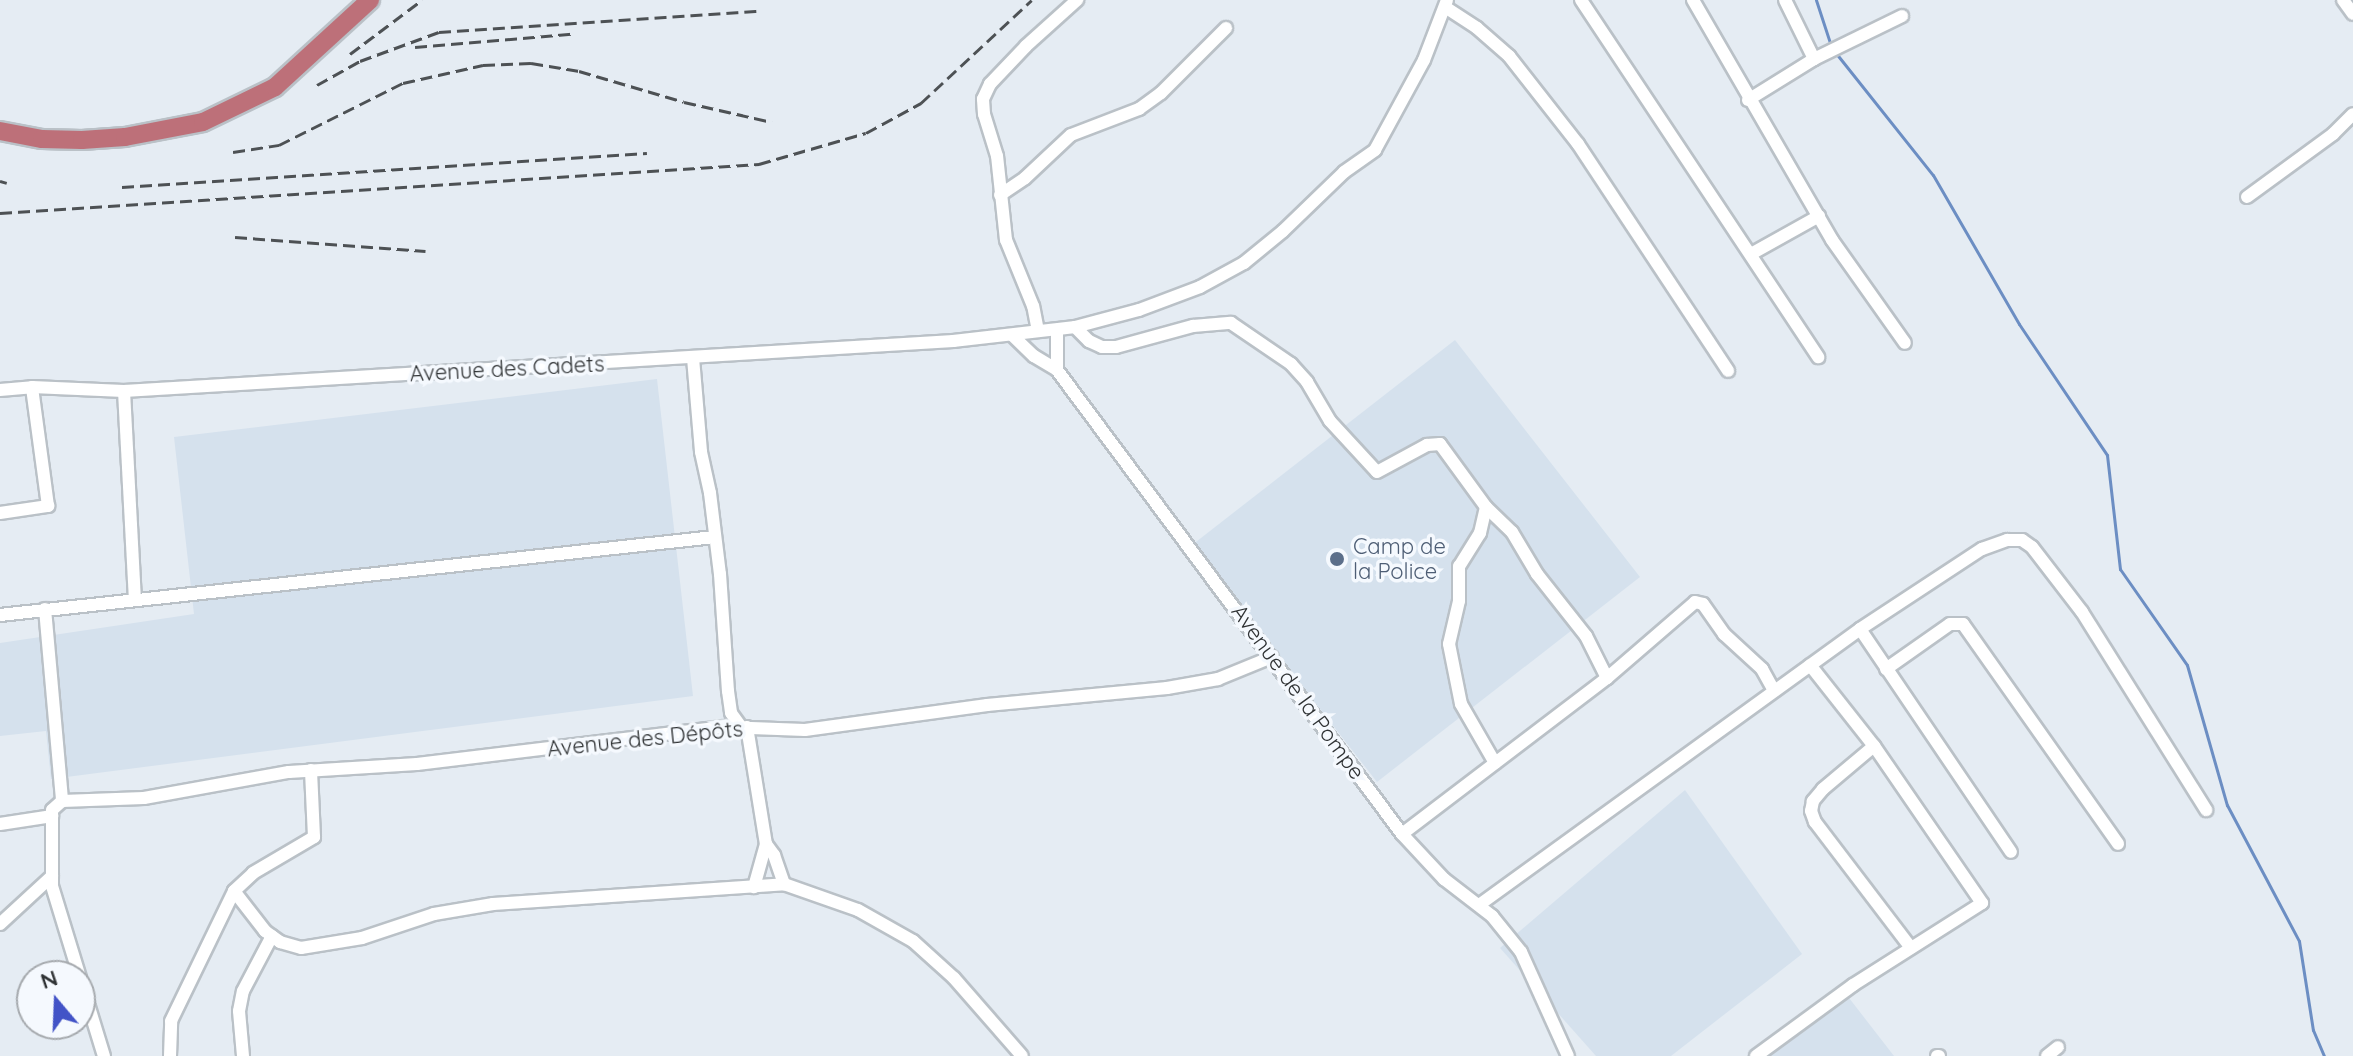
<!DOCTYPE html>
<html>
<head>
<meta charset="utf-8">
<style>
	body { margin:0 }
	#map { position:relative; width:2353px; height:1056px; overflow:hidden; background:#e5ecf3; font-family:Quicksand,sans-serif }
	div>[style] { position:absolute }
	.built>* { inset:0; background:#d5e1ed }
	.stream>* { height:3px; margin:-1.5px; padding:0 1.5px; transform-origin:1.5px; border-radius:1.5px; background:#6c8ec3 }
	.roads { filter:drop-shadow(2px 0 #bac1c7) drop-shadow(-2px 0 #bac1c7) drop-shadow(0 2px #bac1c7) drop-shadow(0 -2px #bac1c7) }
	.minor>* { height:12px; margin:-6px; padding:0 6px; transform-origin:6px; border-radius:6px; background:#fff }
	.highway>* { height:18px; margin:-9px; padding:0 9px; transform-origin:9px; border-radius:9px; background:#bd7079 }
	.rail>* { height:3px; margin-top:-1.5px; transform-origin:0; background:repeating-linear-gradient(90deg,#4d5154 0 12px,transparent 0 18px) }
	.dots>* { width:22px; height:22px; translate:-50% -50%; box-sizing:border-box; border:4px solid #f5f9fe; border-radius:50% }
	span { translate:-50% -50%; white-space:nowrap; text-align:center; line-height:1.15; -webkit-text-stroke:7px #f5f9fe; paint-order:stroke }
	.street-label { font-size:22px; color:#303335 }
	.service-label { font-size:22px; color:#4e5e75 }
	.left { translate:0 -50%; text-align:left }
	.north { position:absolute; left:16px; top:960px; width:80px; height:80px; box-sizing:border-box; background:#f5f9fe; border:2px solid #a6aaae; border-radius:50%; rotate:341deg; font-size:22px; font-weight:700; line-height:32px; text-align:center; color:#303335 }
	.north::after { content:''; display:block; margin:auto; width:28px; height:36px; background:#4253c7; clip-path:polygon(50% 0,100% 100%,50% 72%,0 100%) }
</style>
</head>
<body>
<div id="map">
	<div class="built">
		<div style="clip-path:polygon(1455px 340px,1640px 577px,1377px 782px,1192px 545px)"></div>
		<div style="clip-path:polygon(657px 379px,693px 696px,51px 779px,46px 731px,0 736px,0 643px,194px 614px,174px 437px)"></div>
		<div style="clip-path:polygon(1685px 790px,1802px 954px,1671px 1056px,1596px 1056px,1500px 948px)"></div>
		<div style="clip-path:polygon(1839px 985px,1894px 1056px,1747px 1056px)"></div>
	</div>
	<div class="stream">
		<div style="left:1816px;top:0;width:48px;rotate:71.9deg"></div>
		<div style="left:1835px;top:52px;width:157px;rotate:51.5deg"></div>
		<div style="left:1933px;top:175px;width:172px;rotate:60deg"></div>
		<div style="left:2019px;top:324px;width:158px;rotate:56.1deg"></div>
		<div style="left:2107px;top:455px;width:115px;rotate:83.5deg"></div>
		<div style="left:2120px;top:569px;width:117px;rotate:55.1deg"></div>
		<div style="left:2187px;top:665px;width:146px;rotate:74.1deg"></div>
		<div style="left:2227px;top:805px;width:154px;rotate:62.1deg"></div>
		<div style="left:2299px;top:941px;width:90px;rotate:81.1deg"></div>
		<div style="left:2313px;top:1030px;width:28px;rotate:67deg"></div>
	</div>
	<div class="roads">
		<div class="minor">
			<div style="left:1581px;top:0;width:429px;rotate:56.4deg"></div>
			<div style="left:1693px;top:0;width:277px;rotate:59.9deg"></div>
			<div style="left:1832px;top:240px;width:126px;rotate:54.7deg"></div>
			<div style="left:1785px;top:0;width:66px;rotate:63.8deg"></div>
			<div style="left:2343px;top:0;width:17px;rotate:54deg"></div>
			<div style="left:1445px;top:7px;width:38px;rotate:33deg"></div>
			<div style="left:1477px;top:28px;width:43px;rotate:41.2deg"></div>
			<div style="left:1509px;top:56px;width:112px;rotate:51.9deg"></div>
			<div style="left:1578px;top:144px;width:272px;rotate:56.5deg"></div>
			<div style="left:1748px;top:100px;width:78px;rotate:-31.8deg"></div>
			<div style="left:1814px;top:59px;width:98px;rotate:-26deg"></div>
			<div style="left:1000px;top:195px;width:30px;rotate:-34deg"></div>
			<div style="left:1025px;top:178px;width:63px;rotate:-43.1deg"></div>
			<div style="left:1071px;top:135px;width:73px;rotate:-20.9deg"></div>
			<div style="left:1139px;top:109px;width:27px;rotate:-36deg"></div>
			<div style="left:1161px;top:93px;width:92px;rotate:-45deg"></div>
			<div style="left:2247px;top:197px;width:107px;rotate:-36.2deg"></div>
			<div style="left:2333px;top:134px;width:28px;rotate:-45deg"></div>
			<div style="left:1751px;top:254px;width:78px;rotate:-29.2deg"></div>
			<div style="left:1075px;top:327px;width:20px;rotate:45deg"></div>
			<div style="left:1089px;top:341px;width:14px;rotate:25deg"></div>
			<div style="left:1102px;top:347px;width:14px"></div>
			<div style="left:1116px;top:347px;width:80px;rotate:-15.3deg"></div>
			<div style="left:1193px;top:326px;width:38px;rotate:-5deg"></div>
			<div style="left:1231px;top:323px;width:73px;rotate:34.3deg"></div>
			<div style="left:1291px;top:364px;width:24px;rotate:48deg"></div>
			<div style="left:1307px;top:382px;width:45px;rotate:59.5deg"></div>
			<div style="left:1330px;top:421px;width:69px;rotate:47.3deg"></div>
			<div style="left:1377px;top:472px;width:57px;rotate:-28.4deg"></div>
			<div style="left:1427px;top:445px;width:13px;rotate:-4deg"></div>
			<div style="left:1440px;top:444px;width:78px;rotate:53.9deg"></div>
			<div style="left:1486px;top:507px;width:36px;rotate:44deg"></div>
			<div style="left:1512px;top:532px;width:49px;rotate:59.2deg"></div>
			<div style="left:1537px;top:574px;width:79px;rotate:51.7deg"></div>
			<div style="left:1586px;top:636px;width:47px;rotate:63.4deg"></div>
			<div style="left:1057px;top:330px;width:40px;rotate:90deg"></div>
			<div style="left:1038px;top:331px;width:25px;rotate:-101deg"></div>
			<div style="left:1033px;top:306px;width:71px;rotate:-112.2deg"></div>
			<div style="left:1006px;top:240px;width:84px;rotate:-96.1deg"></div>
			<div style="left:997px;top:156px;width:44px;rotate:-107.2deg"></div>
			<div style="left:984px;top:114px;width:15px;rotate:-94deg"></div>
			<div style="left:983px;top:99px;width:17px;rotate:-65deg"></div>
			<div style="left:990px;top:84px;width:52px;rotate:-46.5deg"></div>
			<div style="left:1026px;top:46px;width:69px;rotate:-42deg"></div>
			<div style="left:1013px;top:336px;width:29px;rotate:44deg"></div>
			<div style="left:1034px;top:356px;width:27px;rotate:31deg"></div>
			<div style="left:1057px;top:370px;width:578px;rotate:53.37deg"></div>
			<div style="left:1402px;top:834px;width:62px;rotate:47deg"></div>
			<div style="left:1444px;top:879px;width:61px;rotate:37.6deg"></div>
			<div style="left:1492px;top:916px;width:46px;rotate:51.1deg"></div>
			<div style="left:1521px;top:952px;width:114px;rotate:65.7deg"></div>
			<div style="left:693px;top:358px;width:94px;rotate:85.1deg"></div>
			<div style="left:701px;top:452px;width:42px;rotate:77.6deg"></div>
			<div style="left:710px;top:493px;width:82px;rotate:83deg"></div>
			<div style="left:720px;top:574px;width:117px;rotate:86.1deg"></div>
			<div style="left:728px;top:691px;width:22px;rotate:82deg"></div>
			<div style="left:731px;top:713px;width:17px;rotate:54deg"></div>
			<div style="left:0;top:390px;width:32px;rotate:-5deg"></div>
			<div style="left:32px;top:387px;width:92px;rotate:2.5deg"></div>
			<div style="left:124px;top:391px;width:831px;rotate:-3.45deg"></div>
			<div style="left:953px;top:341px;width:123px;rotate:-6.5deg"></div>
			<div style="left:1075px;top:327px;width:66px;rotate:-14.9deg"></div>
			<div style="left:1139px;top:310px;width:65px;rotate:-20.7deg"></div>
			<div style="left:1200px;top:287px;width:50px;rotate:-28.6deg"></div>
			<div style="left:1244px;top:263px;width:50px;rotate:-39.4deg"></div>
			<div style="left:1283px;top:231px;width:85px;rotate:-44deg"></div>
			<div style="left:1344px;top:172px;width:38px;rotate:-35deg"></div>
			<div style="left:1375px;top:150px;width:102px;rotate:-61.4deg"></div>
			<div style="left:1424px;top:60px;width:64px;rotate:-69deg"></div>
			<div style="left:124px;top:391px;width:208px;rotate:87deg"></div>
			<div style="left:1486px;top:507px;width:27px;rotate:103deg"></div>
			<div style="left:1480px;top:533px;width:39px;rotate:122deg"></div>
			<div style="left:1459px;top:566px;width:35px;rotate:90deg"></div>
			<div style="left:1459px;top:601px;width:44px;rotate:103.1deg"></div>
			<div style="left:1449px;top:644px;width:61px;rotate:78.7deg"></div>
			<div style="left:1461px;top:704px;width:68px;rotate:60deg"></div>
			<div style="left:0;top:513px;width:49px;rotate:-8.3deg"></div>
			<div style="left:48px;top:506px;width:120px;rotate:-97.7deg"></div>
			<div style="left:45px;top:609px;width:193px;rotate:84.9deg"></div>
			<div style="left:0;top:615px;width:718px;rotate:-6.23deg"></div>
			<div style="left:1860px;top:629px;width:269px;rotate:55.9deg"></div>
			<div style="left:1886px;top:669px;width:78px;rotate:-35.1deg"></div>
			<div style="left:1950px;top:624px;width:13px"></div>
			<div style="left:1963px;top:624px;width:269px;rotate:54.8deg"></div>
			<div style="left:747px;top:727px;width:119px;rotate:80.8deg"></div>
			<div style="left:766px;top:844px;width:45px;rotate:105.6deg"></div>
			<div style="left:1874px;top:746px;width:67px;rotate:139.9deg"></div>
			<div style="left:1823px;top:789px;width:16px;rotate:130deg"></div>
			<div style="left:1813px;top:801px;width:10px;rotate:101deg"></div>
			<div style="left:1811px;top:811px;width:12px;rotate:70deg"></div>
			<div style="left:1815px;top:822px;width:158px;rotate:52.7deg"></div>
			<div style="left:62px;top:801px;width:82px;rotate:-2.1deg"></div>
			<div style="left:144px;top:798px;width:147px;rotate:-10.2deg"></div>
			<div style="left:289px;top:772px;width:128px;rotate:-3.6deg"></div>
			<div style="left:417px;top:764px;width:309px;rotate:-6.9deg"></div>
			<div style="left:724px;top:727px;width:81px;rotate:2.1deg"></div>
			<div style="left:805px;top:730px;width:184px;rotate:-7.8deg"></div>
			<div style="left:987px;top:705px;width:181px;rotate:-5.4deg"></div>
			<div style="left:1167px;top:688px;width:52px;rotate:-10deg"></div>
			<div style="left:1218px;top:679px;width:58px;rotate:-22.2deg"></div>
			<div style="left:62px;top:801px;width:13px;rotate:138deg"></div>
			<div style="left:52px;top:810px;width:76px;rotate:90deg"></div>
			<div style="left:52px;top:886px;width:178px;rotate:73deg"></div>
			<div style="left:0;top:824px;width:53px;rotate:-8.7deg"></div>
			<div style="left:1402px;top:834px;width:258px;rotate:-37.3deg"></div>
			<div style="left:1607px;top:678px;width:116px;rotate:-40.8deg"></div>
			<div style="left:1695px;top:602px;width:8px;rotate:14deg"></div>
			<div style="left:1703px;top:604px;width:37px;rotate:55deg"></div>
			<div style="left:1724px;top:634px;width:52px;rotate:42.6deg"></div>
			<div style="left:1762px;top:669px;width:25px;rotate:61deg"></div>
			<div style="left:766px;top:844px;width:14px;rotate:54deg"></div>
			<div style="left:774px;top:855px;width:31px;rotate:71deg"></div>
			<div style="left:234px;top:891px;width:51px;rotate:52.2deg"></div>
			<div style="left:265px;top:931px;width:19px;rotate:36deg"></div>
			<div style="left:280px;top:942px;width:22px;rotate:16deg"></div>
			<div style="left:301px;top:948px;width:62px;rotate:-9.3deg"></div>
			<div style="left:362px;top:938px;width:76px;rotate:-18.4deg"></div>
			<div style="left:434px;top:914px;width:60px;rotate:-9.6deg"></div>
			<div style="left:493px;top:904px;width:292px;rotate:-3.9deg"></div>
			<div style="left:784px;top:884px;width:78px;rotate:19.4deg"></div>
			<div style="left:858px;top:910px;width:63px;rotate:29.4deg"></div>
			<div style="left:913px;top:941px;width:55px;rotate:42.1deg"></div>
			<div style="left:954px;top:978px;width:103px;rotate:48.9deg"></div>
			<div style="left:1479px;top:905px;width:470px;rotate:-35.9deg"></div>
			<div style="left:1860px;top:629px;width:146px;rotate:-33.3deg"></div>
			<div style="left:1982px;top:549px;width:27px;rotate:-20deg"></div>
			<div style="left:2007px;top:540px;width:15px"></div>
			<div style="left:2022px;top:540px;width:12px;rotate:35deg"></div>
			<div style="left:2032px;top:547px;width:82px;rotate:52.4deg"></div>
			<div style="left:2082px;top:612px;width:234px;rotate:57.9deg"></div>
			<div style="left:0;top:924px;width:71px;rotate:-42.7deg"></div>
			<div style="left:170px;top:1056px;width:35px;rotate:-88deg"></div>
			<div style="left:171px;top:1021px;width:144px;rotate:-64.1deg"></div>
			<div style="left:234px;top:891px;width:26px;rotate:-43deg"></div>
			<div style="left:253px;top:873px;width:71px;rotate:-30.5deg"></div>
			<div style="left:314px;top:837px;width:67px;rotate:-92.6deg"></div>
			<div style="left:243px;top:1056px;width:45px;rotate:-95.1deg"></div>
			<div style="left:239px;top:1011px;width:20px;rotate:-79deg"></div>
			<div style="left:243px;top:991px;width:62px;rotate:-62.2deg"></div>
			<div style="left:1756px;top:1056px;width:120px;rotate:-36.2deg"></div>
			<div style="left:1853px;top:985px;width:153px;rotate:-32.4deg"></div>
			<div style="left:1982px;top:903px;width:191px;rotate:-124.5deg"></div>
			<div style="left:1874px;top:746px;width:103px;rotate:-128.3deg"></div>
			<div style="left:1937px;top:1056px;width:2px"></div>
			<div style="left:2047px;top:1056px;width:14px;rotate:-39deg"></div>
		</div>
		<div class="highway">
			<div style="left:0;top:131px;width:43px;rotate:10.8deg"></div>
			<div style="left:42px;top:139px;width:40px;rotate:1.4deg"></div>
			<div style="left:82px;top:140px;width:43px;rotate:-4deg"></div>
			<div style="left:125px;top:137px;width:79px;rotate:-10.9deg"></div>
			<div style="left:203px;top:122px;width:80px;rotate:-25.9deg"></div>
			<div style="left:275px;top:87px;width:129px;rotate:-42.5deg"></div>
		</div>
	</div>
	<div class="rail">
		<div style="left:415px;top:47px;width:157px;rotate:-4.8deg"></div>
		<div style="left:350px;top:54px;width:90px;rotate:-36.9deg"></div>
		<div style="left:317px;top:85px;width:49px;rotate:-29.2deg"></div>
		<div style="left:360px;top:61px;width:84px;rotate:-20.2deg"></div>
		<div style="left:439px;top:32px;width:321px;rotate:-3.8deg"></div>
		<div style="left:233px;top:152px;width:47px;rotate:-8.7deg"></div>
		<div style="left:279px;top:145px;width:139px;rotate:-26.6deg"></div>
		<div style="left:403px;top:83px;width:82px;rotate:-12.7deg"></div>
		<div style="left:483px;top:65px;width:48px;rotate:-2.4deg"></div>
		<div style="left:531px;top:63px;width:49px;rotate:9.5deg"></div>
		<div style="left:579px;top:71px;width:109px;rotate:16.4deg"></div>
		<div style="left:684px;top:102px;width:90px;rotate:12.8deg"></div>
		<div style="left:0;top:181px;width:7px;rotate:16deg"></div>
		<div style="left:122px;top:187px;width:526px;rotate:-3.71deg"></div>
		<div style="left:0;top:213px;width:761px;rotate:-3.69deg"></div>
		<div style="left:759px;top:164px;width:111px;rotate:-16.2deg"></div>
		<div style="left:866px;top:133px;width:63px;rotate:-28.6deg"></div>
		<div style="left:921px;top:103px;width:151px;rotate:-42.9deg"></div>
		<div style="left:235px;top:237px;width:191px;rotate:4.2deg"></div>
	</div>
	<div class="dots">
		<div style="left:1337px;top:559px;background:#5c6f8a"></div>
	</div>
	<div class="street-label">
		<span style="left:507px;top:369px;rotate:-3deg">Avenue des Cadets</span>
		<span style="left:1298px;top:692px;rotate:54deg">Avenue de la Pompe</span>
		<span style="left:645px;top:739px;rotate:-6deg">Avenue des Dépôts</span>
	</div>
	<div class="service-label">
		<span class="left" style="left:1353px;top:559px">Camp de<br>la Police</span>
	</div>
	<div class="north">N</div>
</div>
</body>
</html>
